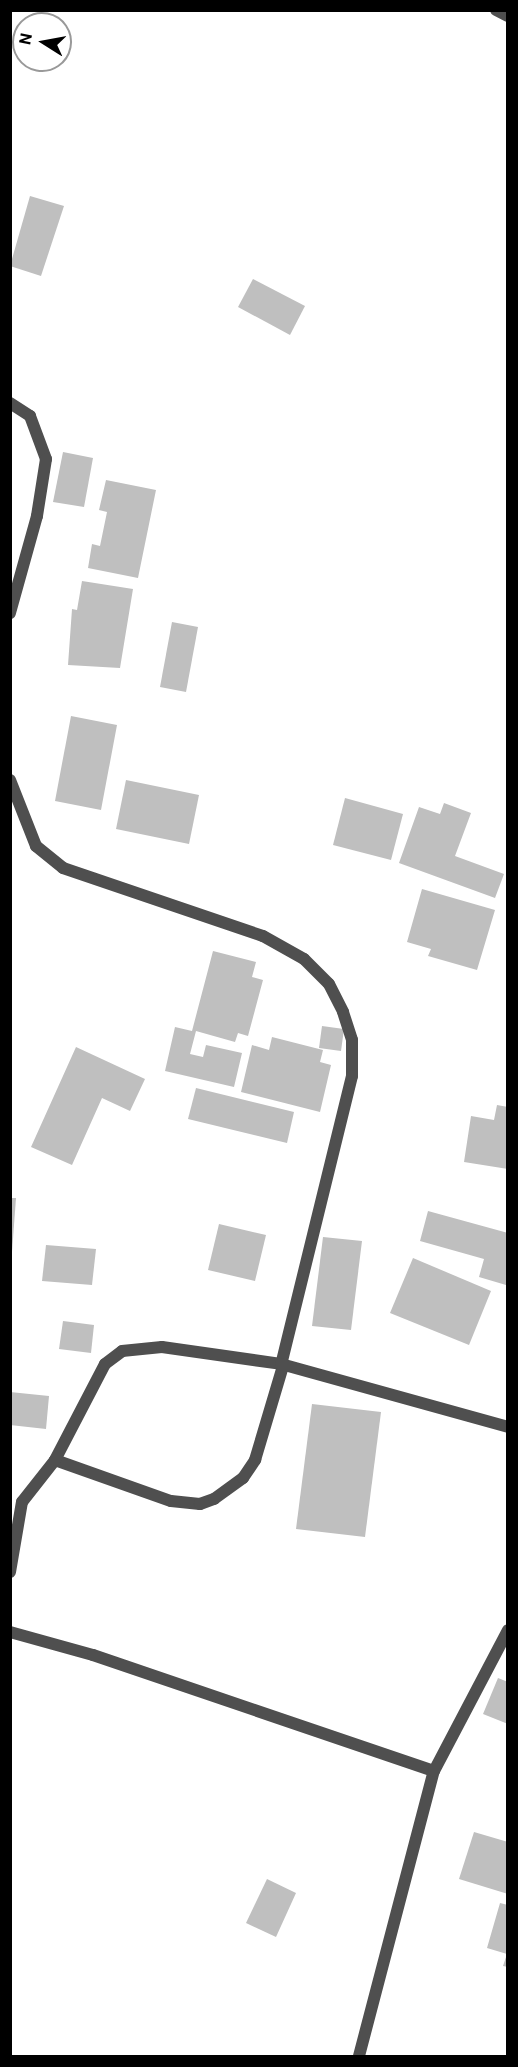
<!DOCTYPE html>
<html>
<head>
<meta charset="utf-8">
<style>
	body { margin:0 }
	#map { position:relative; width:518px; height:2067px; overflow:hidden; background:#fff; font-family:Roboto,sans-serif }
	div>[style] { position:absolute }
	.building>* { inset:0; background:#bfbfbf }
	.minor>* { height:12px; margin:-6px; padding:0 6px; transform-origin:6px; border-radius:6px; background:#4f4f4f }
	span { translate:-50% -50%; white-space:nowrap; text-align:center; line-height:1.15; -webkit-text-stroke:4.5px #fff; paint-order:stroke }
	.frame { position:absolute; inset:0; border:12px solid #000; pointer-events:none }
	.north { position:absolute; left:12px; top:12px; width:60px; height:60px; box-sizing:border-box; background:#fff; border:2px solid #999; border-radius:50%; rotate:281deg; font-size:16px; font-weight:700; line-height:24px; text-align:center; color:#000 }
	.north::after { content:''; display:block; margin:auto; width:21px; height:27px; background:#000; clip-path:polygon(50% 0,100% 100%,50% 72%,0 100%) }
</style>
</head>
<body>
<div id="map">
	<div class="building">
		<div style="clip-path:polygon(30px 196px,64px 206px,41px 276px,10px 266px)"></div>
		<div style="clip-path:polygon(253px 279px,305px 306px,290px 335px,238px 307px)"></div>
		<div style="clip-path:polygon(63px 452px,93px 458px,84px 507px,53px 502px)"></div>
		<div style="clip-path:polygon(106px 480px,156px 490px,138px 578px,88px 568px,92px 544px,100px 546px,107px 512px,99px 510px)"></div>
		<div style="clip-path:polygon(82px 581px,133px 589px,120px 668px,68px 665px,72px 609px,77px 610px)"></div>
		<div style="clip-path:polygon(172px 622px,198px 627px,186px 692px,160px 687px)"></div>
		<div style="clip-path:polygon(71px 716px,117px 725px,101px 810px,55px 801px)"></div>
		<div style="clip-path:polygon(126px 780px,199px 795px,189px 844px,116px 829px)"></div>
		<div style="clip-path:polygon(345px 798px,403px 814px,391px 860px,333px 845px)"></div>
		<div style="clip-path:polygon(444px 803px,471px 813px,455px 856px,504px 874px,495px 898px,399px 863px,419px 807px,440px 814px)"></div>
		<div style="clip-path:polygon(422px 889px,495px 910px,477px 970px,428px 956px,431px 949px,407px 942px)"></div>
		<div style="clip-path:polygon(213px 951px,256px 962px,252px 977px,263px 980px,248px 1036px,238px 1033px,235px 1042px,196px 1031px,190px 1054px,203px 1057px,206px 1045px,242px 1053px,234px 1087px,165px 1071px,175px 1027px,192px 1031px)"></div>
		<div style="clip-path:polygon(322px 1026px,344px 1029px,341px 1051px,319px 1048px)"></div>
		<div style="clip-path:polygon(272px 1037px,323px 1050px,320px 1062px,331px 1065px,320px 1112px,241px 1092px,252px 1045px,269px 1050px)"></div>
		<div style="clip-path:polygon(76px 1047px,145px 1079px,130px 1111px,102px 1098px,72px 1165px,31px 1147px)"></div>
		<div style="clip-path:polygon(196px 1088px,294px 1112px,287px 1143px,188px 1119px)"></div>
		<div style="clip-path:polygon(497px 1105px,508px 1107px,508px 1169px,464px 1162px,471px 1116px,494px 1120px)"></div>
		<div style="clip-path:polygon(10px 1198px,16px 1198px,12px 1252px,10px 1252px)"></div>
		<div style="clip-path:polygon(428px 1211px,508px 1233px,506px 1285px,479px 1277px,484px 1259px,420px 1241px)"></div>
		<div style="clip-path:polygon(219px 1224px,266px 1235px,255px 1281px,208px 1270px)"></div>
		<div style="clip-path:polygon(323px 1237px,362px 1241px,351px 1330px,312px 1326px)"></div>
		<div style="clip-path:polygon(46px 1245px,96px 1249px,92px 1285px,42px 1281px)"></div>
		<div style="clip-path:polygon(413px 1258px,491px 1291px,469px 1345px,390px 1313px)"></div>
		<div style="clip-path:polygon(63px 1321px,94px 1325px,91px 1353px,59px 1349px)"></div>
		<div style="clip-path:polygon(10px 1392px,49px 1396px,46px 1429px,10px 1425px)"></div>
		<div style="clip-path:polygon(312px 1404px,381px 1412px,365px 1537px,296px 1529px)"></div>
		<div style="clip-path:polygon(498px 1678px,508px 1682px,508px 1724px,483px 1714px)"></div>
		<div style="clip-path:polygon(474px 1832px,508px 1842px,508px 1894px,459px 1879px)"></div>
		<div style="clip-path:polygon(267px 1879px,296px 1893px,276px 1937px,246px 1923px)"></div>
		<div style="clip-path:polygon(500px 1903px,508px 1905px,508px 1967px,503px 1966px,507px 1954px,487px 1948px)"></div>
	</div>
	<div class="minor">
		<div style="left:496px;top:10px;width:13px;rotate:27deg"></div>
		<div style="left:10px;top:403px;width:24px;rotate:33deg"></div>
		<div style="left:30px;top:416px;width:46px;rotate:69.6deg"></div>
		<div style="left:46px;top:459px;width:58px;rotate:99deg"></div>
		<div style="left:37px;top:516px;width:101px;rotate:105.6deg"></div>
		<div style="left:10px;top:780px;width:71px;rotate:68.5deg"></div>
		<div style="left:36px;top:846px;width:35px;rotate:39deg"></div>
		<div style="left:63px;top:868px;width:211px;rotate:18.8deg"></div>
		<div style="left:263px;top:936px;width:47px;rotate:29.3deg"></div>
		<div style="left:304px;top:959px;width:35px;rotate:45deg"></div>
		<div style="left:329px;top:984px;width:31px;rotate:63deg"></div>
		<div style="left:343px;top:1012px;width:29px;rotate:72deg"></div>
		<div style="left:352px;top:1040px;width:36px;rotate:90deg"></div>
		<div style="left:352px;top:1076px;width:297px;rotate:103.8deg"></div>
		<div style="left:55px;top:1460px;width:123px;rotate:19.5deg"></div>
		<div style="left:171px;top:1501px;width:29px;rotate:6deg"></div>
		<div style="left:200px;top:1504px;width:15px;rotate:-20deg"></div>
		<div style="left:214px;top:1499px;width:36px;rotate:-36deg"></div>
		<div style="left:243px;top:1478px;width:22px;rotate:-56deg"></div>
		<div style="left:255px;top:1460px;width:98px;rotate:-73.4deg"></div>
		<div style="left:10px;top:1572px;width:71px;rotate:-80.3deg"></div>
		<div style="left:22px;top:1502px;width:53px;rotate:-51.8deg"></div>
		<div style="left:55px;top:1460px;width:108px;rotate:-62.5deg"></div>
		<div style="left:105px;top:1364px;width:21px;rotate:-37deg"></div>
		<div style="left:122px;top:1351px;width:40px;rotate:-5.7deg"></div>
		<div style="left:162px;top:1347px;width:120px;rotate:8.1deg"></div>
		<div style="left:281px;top:1364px;width:236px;rotate:15.5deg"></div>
		<div style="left:10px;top:1632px;width:86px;rotate:15.5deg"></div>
		<div style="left:93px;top:1655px;width:360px;rotate:18.8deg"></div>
		<div style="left:359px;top:2056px;width:295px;rotate:-75.3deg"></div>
		<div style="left:434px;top:1771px;width:159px;rotate:-62.3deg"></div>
	</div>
	<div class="frame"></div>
	<div class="north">N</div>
</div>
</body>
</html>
